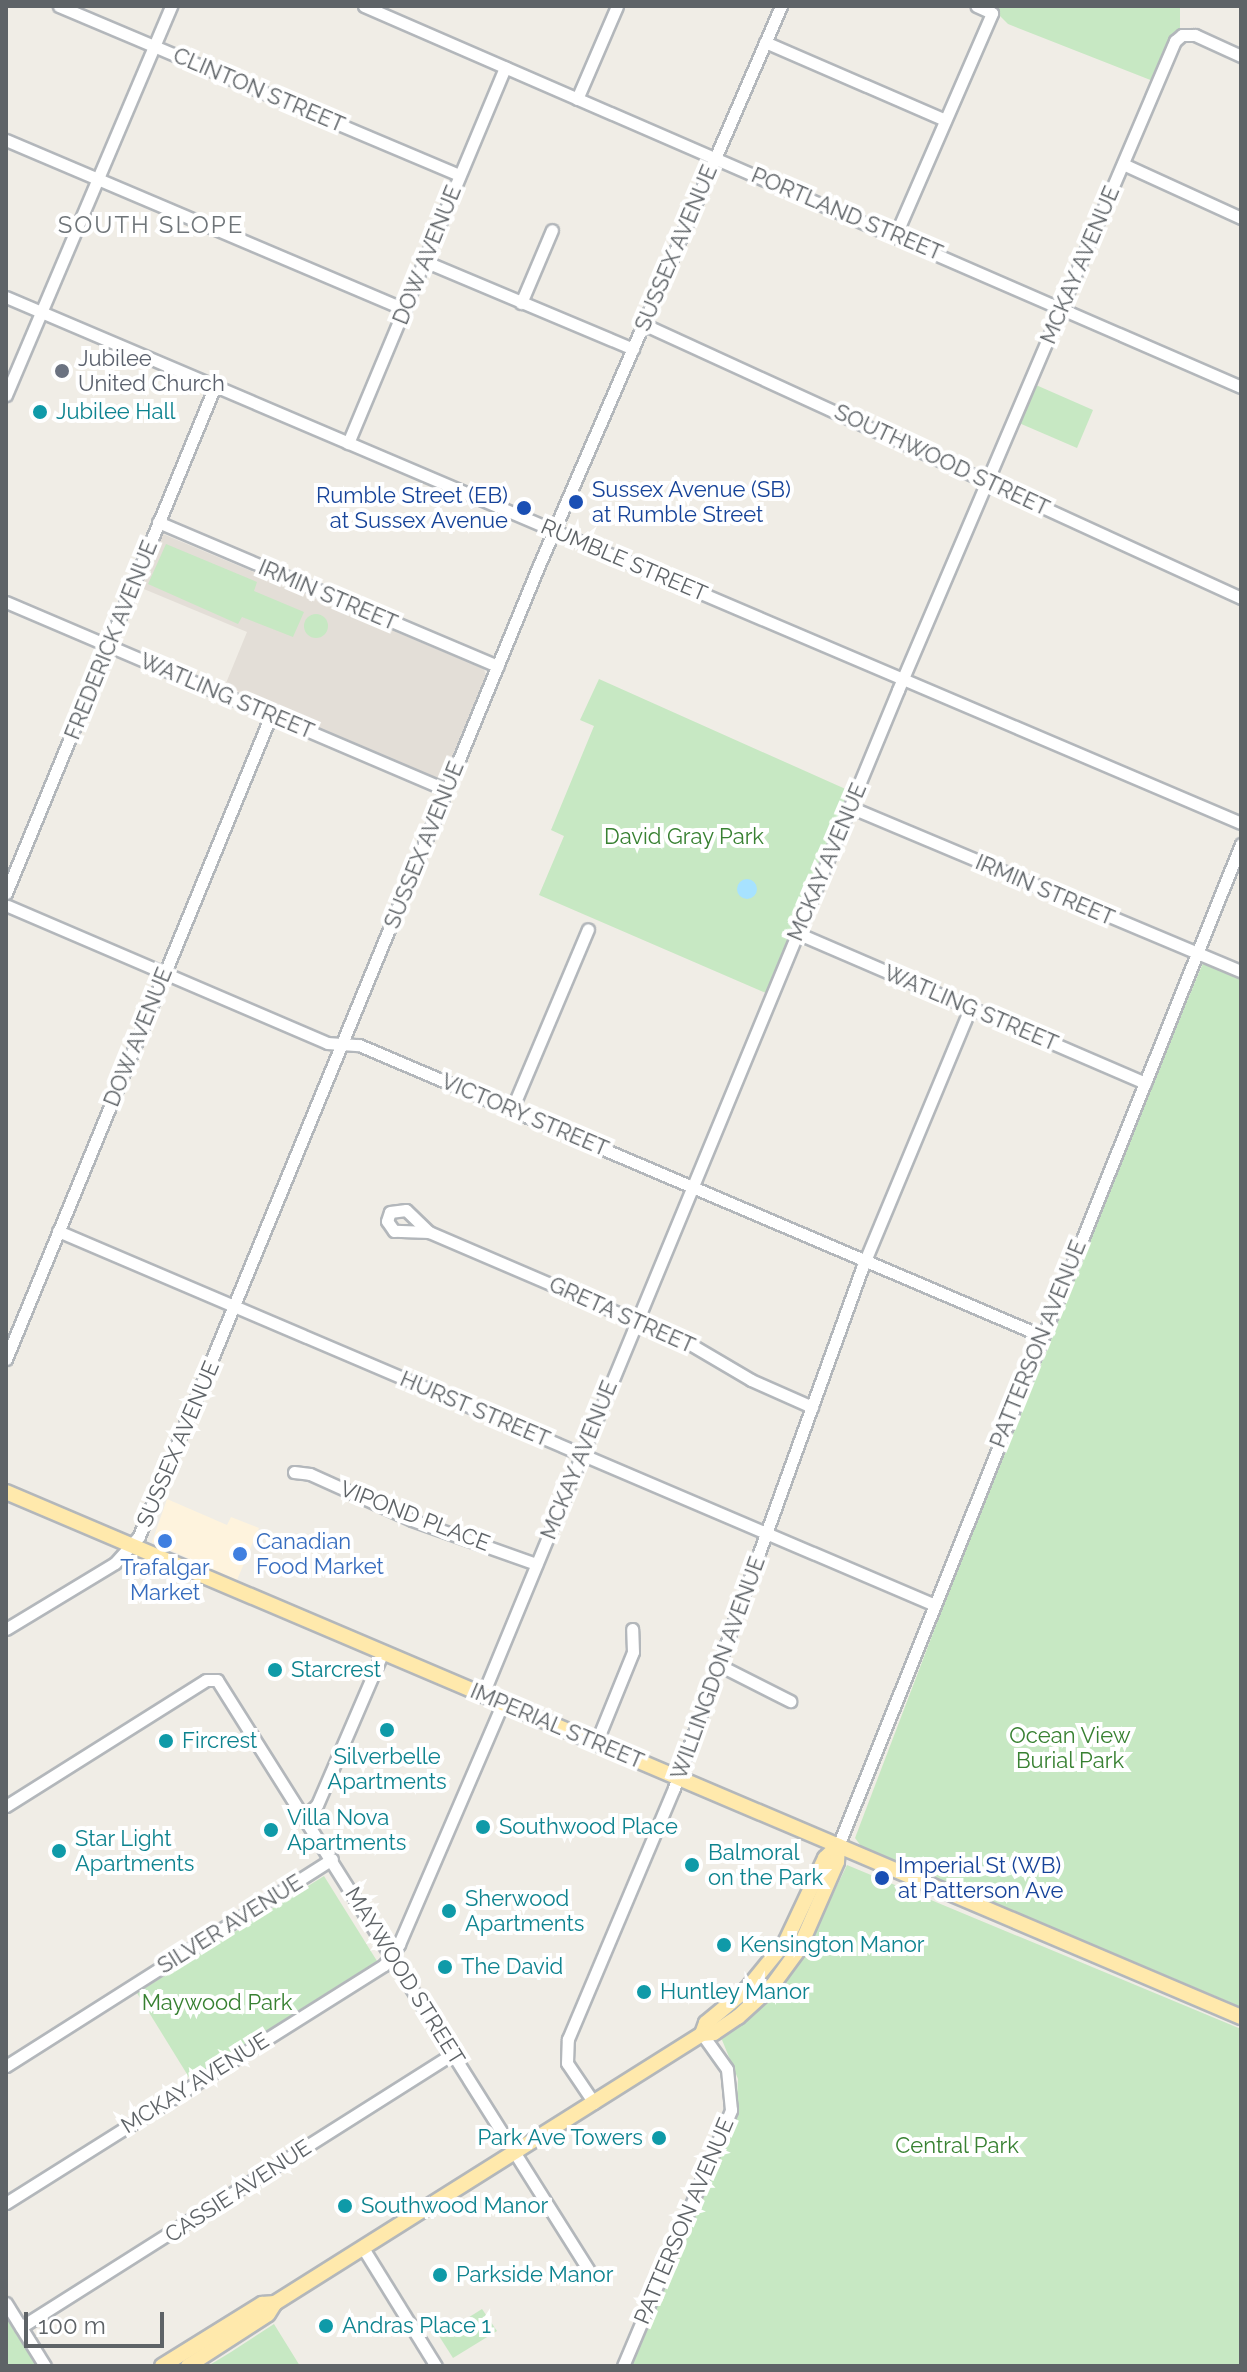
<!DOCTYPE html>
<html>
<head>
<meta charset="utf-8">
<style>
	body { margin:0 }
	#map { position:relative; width:1247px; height:2372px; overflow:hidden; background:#f0ede6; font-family:Raleway,sans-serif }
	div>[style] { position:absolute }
	.commercial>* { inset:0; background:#fef3dd }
	.education>* { inset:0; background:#e3ded7 }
	.green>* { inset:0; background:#c7e8c3 }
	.round { border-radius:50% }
	.water>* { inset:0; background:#a7e2ff }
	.roads { filter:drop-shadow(2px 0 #b3b7bb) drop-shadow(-2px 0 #b3b7bb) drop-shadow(0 2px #b3b7bb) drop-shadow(0 -2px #b3b7bb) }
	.minor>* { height:11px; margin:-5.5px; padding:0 5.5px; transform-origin:5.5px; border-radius:5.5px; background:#fff }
	.major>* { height:14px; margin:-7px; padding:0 7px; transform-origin:7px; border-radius:7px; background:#ffe9ac }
	.dots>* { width:22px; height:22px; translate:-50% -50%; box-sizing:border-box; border:4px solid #fff; border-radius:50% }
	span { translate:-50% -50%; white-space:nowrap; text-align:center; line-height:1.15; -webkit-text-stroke:8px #fff; paint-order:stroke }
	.street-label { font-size:22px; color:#5e6367 }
	.worship-label { font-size:22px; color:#5b616d }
	.left { translate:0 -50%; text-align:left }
	.culture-label { font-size:22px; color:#0d838f }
	.right { translate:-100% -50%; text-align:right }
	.transit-label { font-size:22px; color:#164399 }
	.park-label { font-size:22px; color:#388132 }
	.shop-label { font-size:22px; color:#366cbe }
	.neighbourhood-label { font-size:24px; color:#6f7579; letter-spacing:2px }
	.frame { position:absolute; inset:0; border:8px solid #5e6367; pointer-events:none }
	.scale { position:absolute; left:24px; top:2312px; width:140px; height:36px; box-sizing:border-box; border:4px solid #5e6367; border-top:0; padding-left:10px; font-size:24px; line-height:28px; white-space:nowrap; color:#5e6367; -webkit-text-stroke:6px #fff; paint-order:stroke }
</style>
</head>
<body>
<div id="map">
	<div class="commercial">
		<div style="clip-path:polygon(167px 1499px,227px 1525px,231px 1517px,259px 1528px,237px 1580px,152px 1542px)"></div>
	</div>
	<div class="education">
		<div style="clip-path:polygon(163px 534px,484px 669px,486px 676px,444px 776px,435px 778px,224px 688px,247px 632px,139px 587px)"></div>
	</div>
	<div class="green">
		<div style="clip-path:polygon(990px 6px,1180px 6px,1180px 30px,1173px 36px,1153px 81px,1008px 24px)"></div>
		<div style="clip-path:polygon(1036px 385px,1093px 410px,1077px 448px,1019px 423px)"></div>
		<div style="clip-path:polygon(166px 544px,257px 582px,254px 591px,304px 612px,293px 637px,242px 617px,238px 624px,148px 584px)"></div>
		<div class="round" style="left:304px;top:614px;width:24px;height:24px"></div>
		<div style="clip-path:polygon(599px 679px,850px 791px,766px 993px,539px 895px,564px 836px,551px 830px,594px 726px,580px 720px)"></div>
		<div style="clip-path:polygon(1203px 963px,1241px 976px,1241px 2007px,861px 1846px,855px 1838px,1045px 1339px)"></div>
		<div style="clip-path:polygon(847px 1865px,1241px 2029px,1241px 2366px,629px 2366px,736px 2119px,738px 2079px,720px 2035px,807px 1948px)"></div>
		<div style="clip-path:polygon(324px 1876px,377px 1961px,190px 2079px,137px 1993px)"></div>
		<div style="clip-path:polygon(482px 2309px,497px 2331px,453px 2358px,439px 2336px)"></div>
		<div style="clip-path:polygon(6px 2311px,40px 2366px,6px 2366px)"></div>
		<div style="clip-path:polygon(274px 2324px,300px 2366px,208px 2366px,231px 2352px)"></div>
	</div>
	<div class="water">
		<div class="round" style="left:737px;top:879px;width:20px;height:20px"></div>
	</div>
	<div class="roads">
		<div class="minor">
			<div style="left:59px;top:6px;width:434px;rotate:22.9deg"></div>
			<div style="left:364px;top:6px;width:956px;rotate:23.48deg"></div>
			<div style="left:765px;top:42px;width:196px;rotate:23.4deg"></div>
			<div style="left:577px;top:99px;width:101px;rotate:-66.7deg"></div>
			<div style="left:6px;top:140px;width:433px;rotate:23deg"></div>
			<div style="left:1123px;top:164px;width:130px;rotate:24.6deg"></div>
			<div style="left:896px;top:234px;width:241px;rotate:-66.5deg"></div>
			<div style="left:992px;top:13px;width:17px;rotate:-156deg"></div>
			<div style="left:424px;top:261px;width:227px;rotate:22.8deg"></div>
			<div style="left:6px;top:297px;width:1342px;rotate:23.07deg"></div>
			<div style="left:521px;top:303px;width:79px;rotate:-67deg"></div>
			<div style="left:643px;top:324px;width:658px;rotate:24.62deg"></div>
			<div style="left:6px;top:395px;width:423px;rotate:-67deg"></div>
			<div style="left:348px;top:443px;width:407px;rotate:-67.3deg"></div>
			<div style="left:158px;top:522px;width:369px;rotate:23deg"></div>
			<div style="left:6px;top:602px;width:479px;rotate:23.1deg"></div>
			<div style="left:850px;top:807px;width:424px;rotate:22.8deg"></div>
			<div style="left:6px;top:893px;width:548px;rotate:-67.6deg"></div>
			<div style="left:8px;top:906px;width:347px;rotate:23.2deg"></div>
			<div style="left:327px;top:1043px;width:32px;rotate:4deg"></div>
			<div style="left:359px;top:1045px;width:740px;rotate:23.07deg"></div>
			<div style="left:797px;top:933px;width:379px;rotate:23.3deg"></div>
			<div style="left:512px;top:1109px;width:195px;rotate:-67.1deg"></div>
			<div style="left:58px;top:1231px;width:953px;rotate:23.1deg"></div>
			<div style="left:429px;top:1232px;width:35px;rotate:-178deg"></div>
			<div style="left:394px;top:1231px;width:12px;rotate:-125deg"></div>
			<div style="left:387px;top:1221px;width:9px;rotate:-72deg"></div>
			<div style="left:390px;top:1212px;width:16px;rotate:-7deg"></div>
			<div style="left:406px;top:1210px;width:32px;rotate:44deg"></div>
			<div style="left:429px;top:1232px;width:284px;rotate:23.2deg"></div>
			<div style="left:690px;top:1344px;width:71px;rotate:30.5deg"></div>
			<div style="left:751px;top:1380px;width:67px;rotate:23.9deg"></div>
			<div style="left:6px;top:1359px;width:696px;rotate:-67.63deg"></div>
			<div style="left:294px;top:1472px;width:16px;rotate:7deg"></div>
			<div style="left:310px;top:1474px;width:112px;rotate:24.3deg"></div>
			<div style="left:412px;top:1520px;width:132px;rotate:19.5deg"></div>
			<div style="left:6px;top:1629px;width:127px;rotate:-31.2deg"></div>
			<div style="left:115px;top:1563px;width:36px;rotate:-48deg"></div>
			<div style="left:139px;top:1536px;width:1050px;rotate:-67.61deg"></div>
			<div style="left:539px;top:565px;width:609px;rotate:-66.59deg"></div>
			<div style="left:719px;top:1665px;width:80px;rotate:26.9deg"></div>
			<div style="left:483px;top:1694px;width:1086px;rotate:-67.54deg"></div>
			<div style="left:898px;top:690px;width:706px;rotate:-66.89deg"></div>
			<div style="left:1175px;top:41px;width:9px;rotate:-41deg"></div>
			<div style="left:1182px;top:35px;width:13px"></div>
			<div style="left:1195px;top:35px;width:51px;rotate:24.5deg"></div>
			<div style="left:596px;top:1743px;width:98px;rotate:-67.9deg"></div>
			<div style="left:633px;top:1652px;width:23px;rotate:-92deg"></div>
			<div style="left:6px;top:1806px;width:236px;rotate:-32.2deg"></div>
			<div style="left:206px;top:1680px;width:11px"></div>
			<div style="left:217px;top:1680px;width:706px;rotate:57.8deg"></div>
			<div style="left:305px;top:1816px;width:16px;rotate:-43deg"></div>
			<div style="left:317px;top:1805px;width:167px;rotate:-66.7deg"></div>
			<div style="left:838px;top:1846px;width:1080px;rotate:-68.09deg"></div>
			<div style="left:6px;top:2066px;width:386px;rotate:-32.4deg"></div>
			<div style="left:594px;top:2103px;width:48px;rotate:-124deg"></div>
			<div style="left:567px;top:2063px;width:24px;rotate:-88deg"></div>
			<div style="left:568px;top:2039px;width:272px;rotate:-67.1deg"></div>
			<div style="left:674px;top:1788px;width:553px;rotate:-70.12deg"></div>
			<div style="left:862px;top:1268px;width:282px;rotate:-67.4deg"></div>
			<div style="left:6px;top:2203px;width:447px;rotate:-32.2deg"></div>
			<div style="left:384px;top:1965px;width:26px;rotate:-54deg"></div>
			<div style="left:399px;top:1944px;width:263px;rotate:-66.7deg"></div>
			<div style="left:363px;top:2248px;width:139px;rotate:58.3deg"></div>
			<div style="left:6px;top:2303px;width:74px;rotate:58.2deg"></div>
			<div style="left:21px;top:2327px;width:512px;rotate:-32.33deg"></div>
			<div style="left:623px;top:2366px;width:278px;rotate:-67.1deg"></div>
			<div style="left:731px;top:2110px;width:41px;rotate:-95.6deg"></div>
			<div style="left:727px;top:2069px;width:43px;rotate:-125.5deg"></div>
		</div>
		<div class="major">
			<div style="left:6px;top:1492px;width:1342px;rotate:23.03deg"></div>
			<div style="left:702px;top:2034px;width:12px;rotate:-70deg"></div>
			<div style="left:706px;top:2023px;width:53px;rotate:-39.7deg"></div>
			<div style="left:747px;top:1989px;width:62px;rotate:-50.9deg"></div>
			<div style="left:786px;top:1941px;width:92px;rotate:-64.8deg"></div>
			<div style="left:825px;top:1858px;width:18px;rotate:-43deg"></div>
			<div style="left:162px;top:2366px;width:118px;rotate:-31.8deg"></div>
			<div style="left:262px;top:2304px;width:13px;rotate:-4deg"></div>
			<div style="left:188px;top:2366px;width:95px;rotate:-33deg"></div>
			<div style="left:268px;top:2314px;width:13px;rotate:-58deg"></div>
			<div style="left:275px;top:2303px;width:505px;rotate:-32.21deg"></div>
			<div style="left:702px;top:2034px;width:12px;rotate:-5deg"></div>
			<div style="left:714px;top:2033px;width:29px;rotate:-34deg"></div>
			<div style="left:738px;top:2017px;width:46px;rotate:-42.4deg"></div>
			<div style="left:772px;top:1986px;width:46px;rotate:-53.9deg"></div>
			<div style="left:799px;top:1949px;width:95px;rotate:-66.4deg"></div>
			<div style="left:837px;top:1862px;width:16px;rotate:-86deg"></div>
		</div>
	</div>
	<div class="dots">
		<div style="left:62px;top:371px;background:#6b7280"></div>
		<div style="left:40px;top:412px;background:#0f9aa8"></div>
		<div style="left:576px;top:502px;background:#1a4fb4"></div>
		<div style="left:524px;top:508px;background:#1a4fb4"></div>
		<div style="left:165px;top:1541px;background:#3f7fe0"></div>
		<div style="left:240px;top:1554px;background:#3f7fe0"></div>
		<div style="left:275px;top:1670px;background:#0f9aa8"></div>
		<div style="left:387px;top:1730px;background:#0f9aa8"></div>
		<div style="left:166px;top:1741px;background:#0f9aa8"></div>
		<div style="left:483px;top:1827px;background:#0f9aa8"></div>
		<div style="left:271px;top:1830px;background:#0f9aa8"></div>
		<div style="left:59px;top:1851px;background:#0f9aa8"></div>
		<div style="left:692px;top:1865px;background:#0f9aa8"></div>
		<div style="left:882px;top:1878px;background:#1a4fb4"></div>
		<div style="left:449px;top:1911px;background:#0f9aa8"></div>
		<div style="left:724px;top:1945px;background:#0f9aa8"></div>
		<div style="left:445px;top:1967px;background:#0f9aa8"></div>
		<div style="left:644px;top:1992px;background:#0f9aa8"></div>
		<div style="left:659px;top:2138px;background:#0f9aa8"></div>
		<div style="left:345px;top:2206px;background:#0f9aa8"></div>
		<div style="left:440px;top:2275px;background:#0f9aa8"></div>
		<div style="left:326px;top:2326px;background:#0f9aa8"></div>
	</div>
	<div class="street-label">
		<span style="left:259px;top:90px;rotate:23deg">CLINTON STREET</span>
		<span style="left:847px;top:214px;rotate:23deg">PORTLAND STREET</span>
		<span style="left:676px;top:248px;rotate:-67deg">SUSSEX AVENUE</span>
		<span style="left:427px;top:255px;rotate:-68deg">DOW AVENUE</span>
		<span style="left:1080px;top:265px;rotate:-67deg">MCKAY AVENUE</span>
		<span style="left:942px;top:460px;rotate:25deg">SOUTHWOOD STREET</span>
		<span style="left:624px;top:560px;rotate:23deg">RUMBLE STREET</span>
		<span style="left:328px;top:595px;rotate:23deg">IRMIN STREET</span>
		<span style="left:111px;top:640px;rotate:-68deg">FREDERICK AVENUE</span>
		<span style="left:227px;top:696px;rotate:23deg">WATLING STREET</span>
		<span style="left:424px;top:845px;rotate:-68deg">SUSSEX AVENUE</span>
		<span style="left:827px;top:862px;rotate:-67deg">MCKAY AVENUE</span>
		<span style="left:1045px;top:890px;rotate:23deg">IRMIN STREET</span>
		<span style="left:971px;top:1008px;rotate:23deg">WATLING STREET</span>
		<span style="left:138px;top:1037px;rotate:-68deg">DOW AVENUE</span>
		<span style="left:525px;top:1115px;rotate:23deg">VICTORY STREET</span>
		<span style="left:622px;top:1315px;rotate:24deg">GRETA STREET</span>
		<span style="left:1038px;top:1344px;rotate:-68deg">PATTERSON AVENUE</span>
		<span style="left:475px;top:1409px;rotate:23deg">HURST STREET</span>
		<span style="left:178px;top:1444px;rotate:-67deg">SUSSEX AVENUE</span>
		<span style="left:579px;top:1460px;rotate:-68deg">MCKAY AVENUE</span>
		<span style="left:415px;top:1516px;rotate:21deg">VIPOND PLACE</span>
		<span style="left:718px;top:1668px;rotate:-70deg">WILLINGDON AVENUE</span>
		<span style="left:557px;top:1726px;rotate:23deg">IMPERIAL STREET</span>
		<span style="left:230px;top:1924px;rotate:-32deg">SILVER AVENUE</span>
		<span style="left:405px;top:1976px;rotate:58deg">MAYWOOD STREET</span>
		<span style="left:195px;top:2083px;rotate:-32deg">MCKAY AVENUE</span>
		<span style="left:238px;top:2191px;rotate:-33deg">CASSIE AVENUE</span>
		<span style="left:684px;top:2221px;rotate:-67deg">PATTERSON AVENUE</span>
	</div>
	<div class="worship-label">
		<span class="left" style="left:78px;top:371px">Jubilee<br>United Church</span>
	</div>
	<div class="culture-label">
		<span class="left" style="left:56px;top:412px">Jubilee Hall</span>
		<span class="left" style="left:291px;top:1670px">Starcrest</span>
		<span class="left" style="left:182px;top:1741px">Fircrest</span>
		<span style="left:387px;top:1769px">Silverbelle<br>Apartments</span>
		<span class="left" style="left:287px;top:1830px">Villa Nova<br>Apartments</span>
		<span class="left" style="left:499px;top:1827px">Southwood Place</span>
		<span class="left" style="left:75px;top:1851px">Star Light<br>Apartments</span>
		<span class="left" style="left:708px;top:1865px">Balmoral<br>on the Park</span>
		<span class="left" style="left:465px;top:1911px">Sherwood<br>Apartments</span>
		<span class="left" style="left:740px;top:1945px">Kensington Manor</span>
		<span class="left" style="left:461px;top:1967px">The David</span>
		<span class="left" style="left:660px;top:1992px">Huntley Manor</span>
		<span class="right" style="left:643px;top:2138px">Park Ave Towers</span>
		<span class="left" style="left:361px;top:2206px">Southwood Manor</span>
		<span class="left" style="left:456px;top:2275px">Parkside Manor</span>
		<span class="left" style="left:342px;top:2326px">Andras Place 1</span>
	</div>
	<div class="transit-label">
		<span class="left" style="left:592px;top:502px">Sussex Avenue (SB)<br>at Rumble Street</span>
		<span class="right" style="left:508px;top:508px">Rumble Street (EB)<br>at Sussex Avenue</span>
		<span class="left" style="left:898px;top:1878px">Imperial St (WB)<br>at Patterson Ave</span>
	</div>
	<div class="park-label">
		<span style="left:684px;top:837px">David Gray Park</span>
		<span style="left:1070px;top:1748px">Ocean View<br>Burial Park</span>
		<span style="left:217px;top:2003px">Maywood Park</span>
		<span style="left:957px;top:2146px">Central Park</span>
	</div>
	<div class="shop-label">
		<span class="left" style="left:256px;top:1554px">Canadian<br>Food Market</span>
		<span style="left:165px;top:1580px">Trafalgar<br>Market</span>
	</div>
	<div class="neighbourhood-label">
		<span style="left:151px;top:225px">SOUTH SLOPE</span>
	</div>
	<div class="frame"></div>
	<div class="scale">100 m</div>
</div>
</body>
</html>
